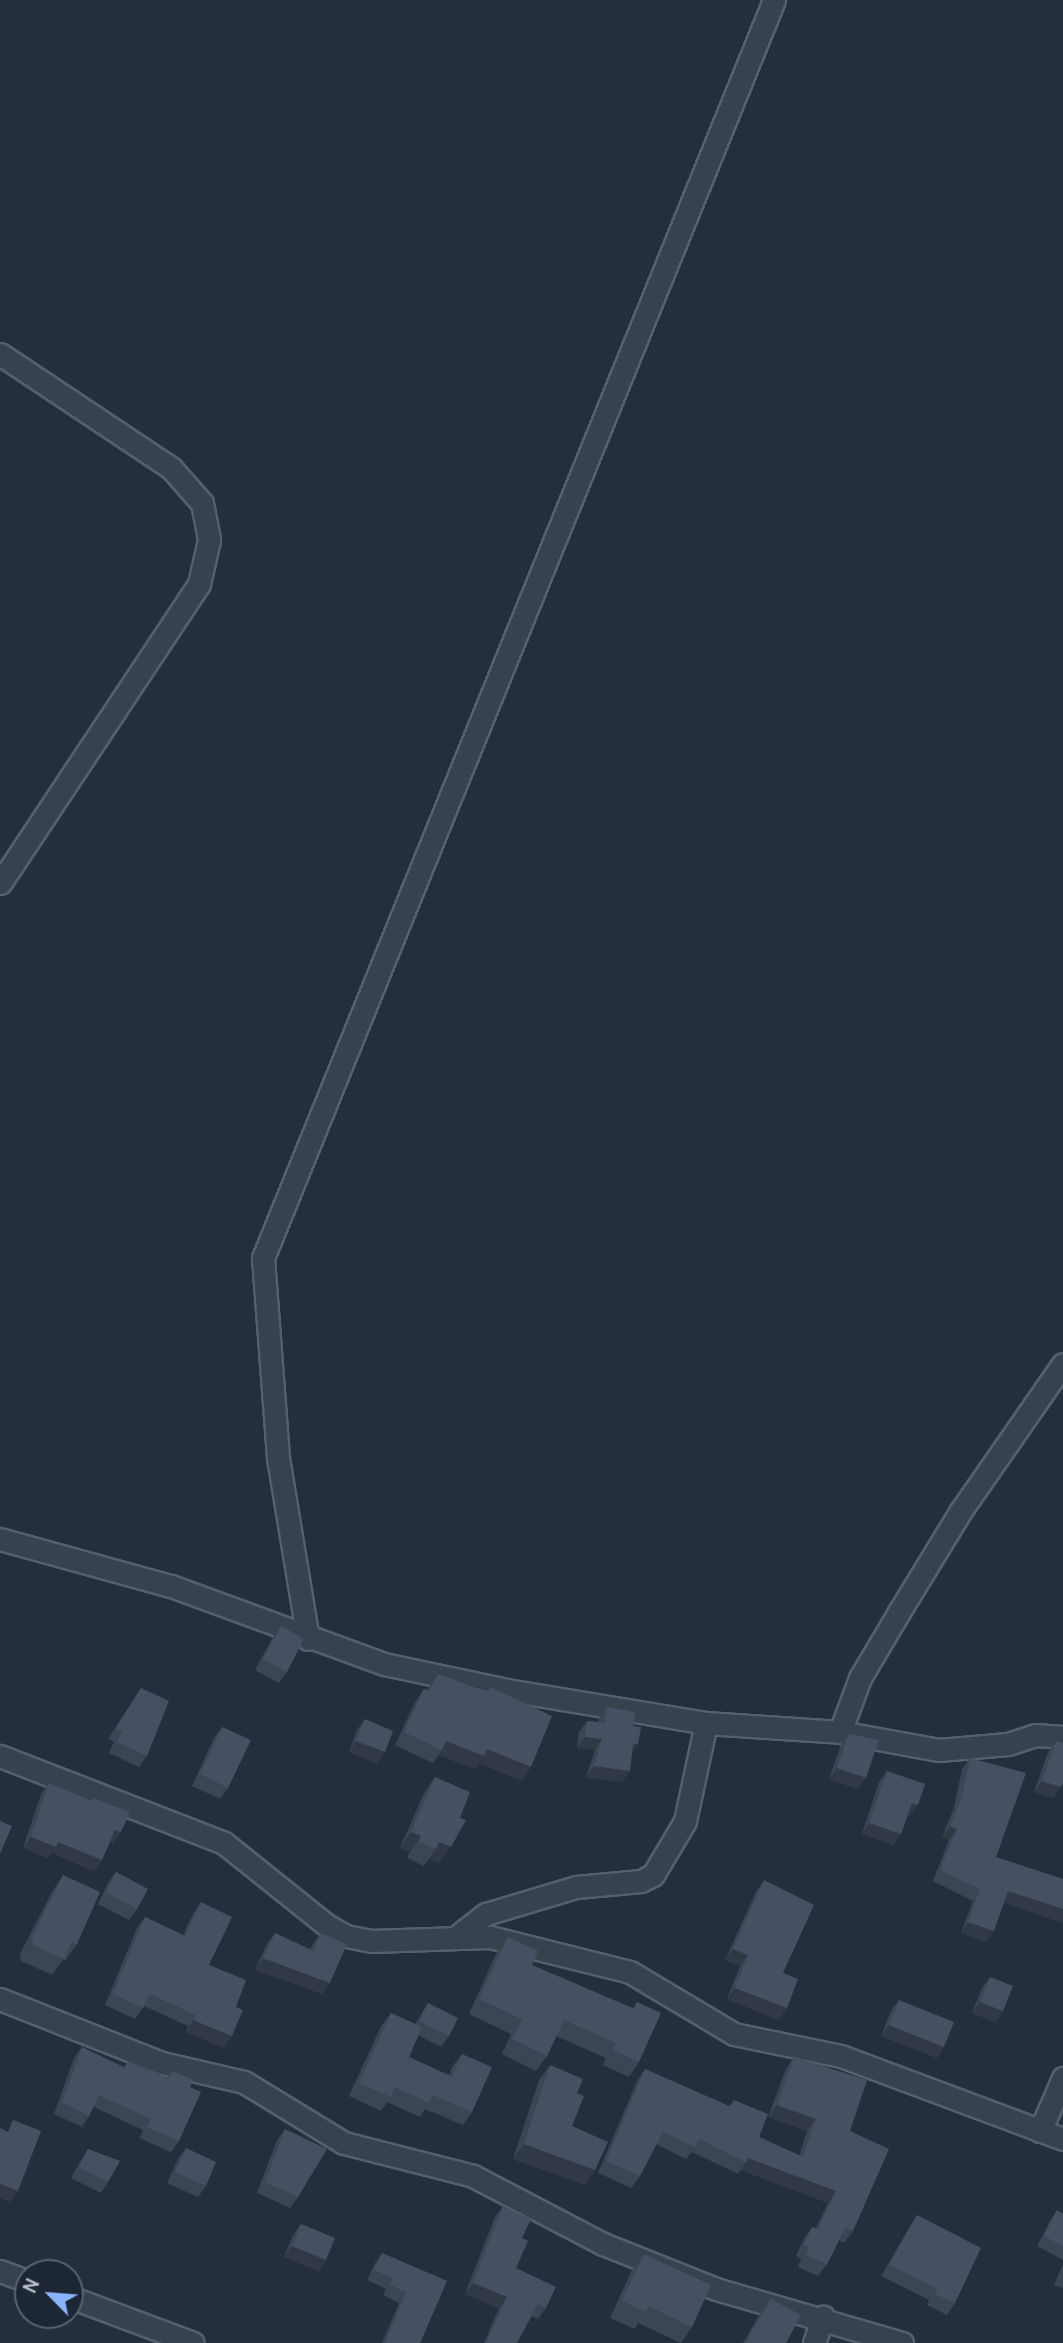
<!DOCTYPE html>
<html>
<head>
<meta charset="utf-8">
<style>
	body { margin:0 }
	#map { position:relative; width:1063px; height:2343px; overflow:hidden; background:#242f3e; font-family:Cabin,sans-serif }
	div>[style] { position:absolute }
	.roads { filter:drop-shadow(2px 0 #565f6c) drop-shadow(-2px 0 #565f6c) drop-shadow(0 2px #565f6c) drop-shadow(0 -2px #565f6c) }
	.minor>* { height:21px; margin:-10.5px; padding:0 10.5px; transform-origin:10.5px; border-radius:10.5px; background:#38414e }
	.wall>* { inset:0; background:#3b4654 }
	.shaded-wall>* { inset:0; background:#303945 }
	.building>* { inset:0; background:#455162 }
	span { translate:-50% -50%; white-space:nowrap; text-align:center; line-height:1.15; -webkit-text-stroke:5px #1d2633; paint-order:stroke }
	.north { position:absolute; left:14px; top:2259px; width:70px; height:70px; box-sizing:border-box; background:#1d2633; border:2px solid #59626f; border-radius:50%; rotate:295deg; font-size:19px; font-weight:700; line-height:28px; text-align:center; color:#b4bcc9 }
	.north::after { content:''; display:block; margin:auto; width:24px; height:32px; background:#8ab4f8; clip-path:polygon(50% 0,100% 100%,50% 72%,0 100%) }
</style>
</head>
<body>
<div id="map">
	<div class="roads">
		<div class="minor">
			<div style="left:0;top:354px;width:206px;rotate:33.7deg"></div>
			<div style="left:171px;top:468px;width:47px;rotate:48.5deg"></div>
			<div style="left:202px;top:503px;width:38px;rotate:79deg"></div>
			<div style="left:209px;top:540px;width:45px;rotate:102.8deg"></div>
			<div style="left:199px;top:584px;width:359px;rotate:123.6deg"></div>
			<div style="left:0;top:1539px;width:177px;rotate:15.4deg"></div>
			<div style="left:171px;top:1586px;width:227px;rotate:20.1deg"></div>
			<div style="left:384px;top:1664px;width:126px;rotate:11.9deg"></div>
			<div style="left:507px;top:1690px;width:202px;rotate:9.4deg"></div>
			<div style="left:706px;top:1723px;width:134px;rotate:3.8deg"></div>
			<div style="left:840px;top:1732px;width:101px;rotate:10.3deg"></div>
			<div style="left:939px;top:1750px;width:69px;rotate:-5deg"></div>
			<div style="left:1008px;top:1744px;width:29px;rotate:-18deg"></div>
			<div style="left:1036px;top:1735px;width:27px;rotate:4deg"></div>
			<div style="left:308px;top:1639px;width:184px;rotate:-99.4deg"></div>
			<div style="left:278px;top:1457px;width:200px;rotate:-94.3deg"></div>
			<div style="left:263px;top:1258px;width:1358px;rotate:-67.89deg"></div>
			<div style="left:840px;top:1732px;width:58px;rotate:-69.7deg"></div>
			<div style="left:860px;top:1678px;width:77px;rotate:-59.4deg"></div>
			<div style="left:899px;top:1612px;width:117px;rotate:-58.6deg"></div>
			<div style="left:960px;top:1512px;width:180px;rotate:-55.2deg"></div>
			<div style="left:0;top:1756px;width:240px;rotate:21.2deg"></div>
			<div style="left:224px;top:1843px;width:129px;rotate:38.7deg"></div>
			<div style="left:325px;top:1924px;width:24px;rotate:30deg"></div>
			<div style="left:346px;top:1936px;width:25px;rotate:11deg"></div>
			<div style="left:371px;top:1941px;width:119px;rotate:-1.9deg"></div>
			<div style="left:490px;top:1937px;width:144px;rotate:14deg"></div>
			<div style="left:630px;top:1972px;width:121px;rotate:30.8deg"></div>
			<div style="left:734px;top:2034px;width:109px;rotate:11.6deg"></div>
			<div style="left:841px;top:2056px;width:237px;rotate:20.5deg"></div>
			<div style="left:460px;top:1934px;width:33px;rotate:-38deg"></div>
			<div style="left:486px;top:1914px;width:94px;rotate:-16.7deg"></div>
			<div style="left:576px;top:1887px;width:65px;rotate:-5.3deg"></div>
			<div style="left:641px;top:1881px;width:13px;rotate:-27deg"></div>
			<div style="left:653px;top:1875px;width:63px;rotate:-59.3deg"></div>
			<div style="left:685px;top:1821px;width:100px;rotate:-77.9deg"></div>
			<div style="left:0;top:1999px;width:174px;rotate:21.6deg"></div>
			<div style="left:162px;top:2063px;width:84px;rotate:13deg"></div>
			<div style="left:244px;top:2082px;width:117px;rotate:31.4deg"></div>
			<div style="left:344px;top:2143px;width:133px;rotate:14.3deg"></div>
			<div style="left:473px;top:2176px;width:147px;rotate:27.6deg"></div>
			<div style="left:603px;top:2244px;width:122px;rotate:21.7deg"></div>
			<div style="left:716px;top:2289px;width:194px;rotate:16.2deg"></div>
			<div style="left:1040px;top:2131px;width:58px;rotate:-66.5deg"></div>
			<div style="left:0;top:2271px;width:30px;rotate:20deg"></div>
			<div style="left:70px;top:2297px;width:131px;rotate:20.5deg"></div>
			<div style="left:814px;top:2343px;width:28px;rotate:-71deg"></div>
		</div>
	</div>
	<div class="wall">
		<div style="clip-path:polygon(281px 1626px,287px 1672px,279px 1683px,255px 1670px,273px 1637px)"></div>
		<div style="clip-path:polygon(438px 1674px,476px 1688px,487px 1691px,490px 1687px,522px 1781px,479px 1763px,475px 1769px,439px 1755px,433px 1763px,395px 1745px,415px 1702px,424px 1689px,427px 1690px)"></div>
		<div style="clip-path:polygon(141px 1688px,147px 1756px,139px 1767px,109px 1753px,114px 1742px,108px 1739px)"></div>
		<div style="clip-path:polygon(607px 1707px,633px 1726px,638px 1744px,632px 1753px,622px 1782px,586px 1777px,595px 1750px,577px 1748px,579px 1732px,587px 1721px,598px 1722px,599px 1719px)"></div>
		<div style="clip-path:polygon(365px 1719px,377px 1763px,349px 1752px,357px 1730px)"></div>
		<div style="clip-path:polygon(222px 1727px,228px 1788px,220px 1799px,192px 1786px,214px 1738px)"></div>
		<div style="clip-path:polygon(849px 1734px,858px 1789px,829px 1779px,841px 1745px)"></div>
		<div style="clip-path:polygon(1056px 1741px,1061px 1787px,1053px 1798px,1034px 1792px,1048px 1752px)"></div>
		<div style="clip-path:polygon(970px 1758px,996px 1857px,1063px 1923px,1004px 1903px,986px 1942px,961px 1933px,973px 1901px,933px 1881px,949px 1840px,942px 1837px,954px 1808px,962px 1769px)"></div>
		<div style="clip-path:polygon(887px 1771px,918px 1805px,910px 1816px,907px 1815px,901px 1834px,893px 1845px,862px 1834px,879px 1782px)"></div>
		<div style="clip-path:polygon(435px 1777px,439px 1863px,429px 1859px,424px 1866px,407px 1858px,410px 1852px,400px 1848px,424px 1793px)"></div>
		<div style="clip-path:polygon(49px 1783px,91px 1801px,93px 1798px,121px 1832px,113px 1843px,110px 1842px,102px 1860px,94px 1871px,52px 1853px,48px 1858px,23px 1848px,41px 1794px)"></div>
		<div style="clip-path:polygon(116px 1872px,137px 1909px,129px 1920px,98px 1904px,108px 1883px)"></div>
		<div style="clip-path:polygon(63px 1875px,77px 1944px,65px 1961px,63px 1960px,52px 1975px,21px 1961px,20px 1954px,52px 1892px)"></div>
		<div style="clip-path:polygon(764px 1880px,783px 1973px,779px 2020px,727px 1999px,740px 1966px,725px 1960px,756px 1892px)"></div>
		<div style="clip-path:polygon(201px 1902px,209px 1965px,236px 2007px,224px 2048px,186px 2032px,188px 2026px,144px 2006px,135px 2019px,105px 2005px,137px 1928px,145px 1917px,183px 1935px,193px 1914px)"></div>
		<div style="clip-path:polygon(275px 1933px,310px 1949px,313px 1944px,321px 1933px,323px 1994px,255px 1970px,267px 1944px)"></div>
		<div style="clip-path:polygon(508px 1937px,532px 1965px,633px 2008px,637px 2002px,639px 2062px,629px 2077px,603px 2065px,606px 2058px,556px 2036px,547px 2056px,536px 2071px,502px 2054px,511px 2034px,469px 2014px,497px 1952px)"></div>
		<div style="clip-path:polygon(990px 1977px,1003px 2011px,996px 2022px,972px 2013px,982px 1988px)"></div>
		<div style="clip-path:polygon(899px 2000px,944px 2047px,937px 2058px,881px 2036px,891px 2011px)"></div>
		<div style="clip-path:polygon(428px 2003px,449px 2036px,441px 2047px,418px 2035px,409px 2057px,449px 2075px,452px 2067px,462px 2054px,472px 2112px,463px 2125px,425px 2109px,420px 2117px,387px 2102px,381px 2111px,349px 2096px,381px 2026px,391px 2013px,415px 2024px)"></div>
		<div style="clip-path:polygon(82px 2047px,124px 2067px,128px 2061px,167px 2078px,172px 2071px,190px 2087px,179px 2141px,171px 2152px,139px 2138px,143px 2130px,94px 2107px,89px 2116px,82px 2127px,54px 2114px,74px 2058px)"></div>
		<div style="clip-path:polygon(794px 2057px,850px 2131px,853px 2231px,844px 2243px,839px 2240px,827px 2264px,818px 2276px,798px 2267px,801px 2259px,796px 2256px,804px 2239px,812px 2227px,816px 2228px,828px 2203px,741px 2170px,738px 2174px,692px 2152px,686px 2159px,656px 2144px,640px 2176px,631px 2188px,598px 2173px,637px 2081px,645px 2069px,729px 2106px,734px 2100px,759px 2137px,799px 2156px,807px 2131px,768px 2117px,786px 2069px)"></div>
		<div style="clip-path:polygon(550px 2065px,577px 2093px,572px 2126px,595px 2170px,585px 2185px,513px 2159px,539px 2080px)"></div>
		<div style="clip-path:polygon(285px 2129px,298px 2197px,290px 2208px,257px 2193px,277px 2140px)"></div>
		<div style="clip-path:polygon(186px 2148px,206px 2186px,198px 2197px,167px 2183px,178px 2159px)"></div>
		<div style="clip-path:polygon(88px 2149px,108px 2182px,101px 2193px,71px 2178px,81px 2160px)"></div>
		<div style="clip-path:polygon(503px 2206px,522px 2238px,516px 2268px,546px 2308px,538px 2319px,531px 2316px,517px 2343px,484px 2343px,499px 2308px,465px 2294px,495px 2217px)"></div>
		<div style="clip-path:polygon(1057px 2210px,1063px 2214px,1063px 2260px,1037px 2246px,1050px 2221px)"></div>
		<div style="clip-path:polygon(917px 2215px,955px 2303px,947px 2315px,927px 2305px,929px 2300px,881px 2276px,910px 2226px)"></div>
		<div style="clip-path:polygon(301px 2224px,326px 2260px,319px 2271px,284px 2257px,293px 2235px)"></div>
		<div style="clip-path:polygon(382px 2253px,447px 2281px,420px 2343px,382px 2343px,399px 2303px,383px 2295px,386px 2289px,367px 2280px,375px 2263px)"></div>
		<div style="clip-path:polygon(644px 2254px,692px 2327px,681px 2343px,638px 2323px,635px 2329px,610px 2318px,632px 2270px)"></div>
		<div style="clip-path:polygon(1063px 2264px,1063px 2288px,1054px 2285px)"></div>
		<div style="clip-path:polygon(771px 2299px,786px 2343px,743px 2343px,759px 2315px)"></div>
	</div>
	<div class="shaded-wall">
		<div style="clip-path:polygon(585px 1737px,602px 1739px,595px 1750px,577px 1748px)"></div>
		<div style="clip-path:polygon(356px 1741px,385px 1752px,377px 1763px,349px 1752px)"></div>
		<div style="clip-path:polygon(446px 1741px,487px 1749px,531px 1767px,522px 1781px,479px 1763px,475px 1769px,439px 1755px)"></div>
		<div style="clip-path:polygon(633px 1744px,638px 1744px,631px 1755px)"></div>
		<div style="clip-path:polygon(594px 1766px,630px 1771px,622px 1782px,586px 1777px)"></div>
		<div style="clip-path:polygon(837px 1768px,866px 1778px,858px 1789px,829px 1779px)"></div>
		<div style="clip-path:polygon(1042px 1781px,1061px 1787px,1053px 1798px,1034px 1792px)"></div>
		<div style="clip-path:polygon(912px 1803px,918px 1805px,910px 1816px,904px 1814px)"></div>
		<div style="clip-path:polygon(869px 1823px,901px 1834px,893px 1845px,862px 1834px)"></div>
		<div style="clip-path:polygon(950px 1826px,957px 1829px,949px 1840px,942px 1837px)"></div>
		<div style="clip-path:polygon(115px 1830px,121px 1832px,113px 1843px,107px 1841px)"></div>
		<div style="clip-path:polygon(411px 1832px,421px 1836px,410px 1852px,400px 1848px)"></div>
		<div style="clip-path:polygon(31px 1837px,58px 1842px,102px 1860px,94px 1871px,52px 1853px,48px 1858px,23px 1848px)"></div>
		<div style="clip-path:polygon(439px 1842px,451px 1847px,439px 1863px,429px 1859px)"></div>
		<div style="clip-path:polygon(1008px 1891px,1063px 1909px,1063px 1923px,1001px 1902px)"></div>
		<div style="clip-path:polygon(968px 1922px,994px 1931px,986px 1942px,961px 1933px)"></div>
		<div style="clip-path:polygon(733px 1949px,748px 1955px,740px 1966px,725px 1960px)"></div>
		<div style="clip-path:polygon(263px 1958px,330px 1983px,323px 1994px,255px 1970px)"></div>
		<div style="clip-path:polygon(735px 1988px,787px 2008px,779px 2020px,727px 1999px)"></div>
		<div style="clip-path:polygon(980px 2002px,1003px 2011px,996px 2022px,972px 2013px)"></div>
		<div style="clip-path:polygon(193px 2020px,232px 2036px,224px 2048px,186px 2032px)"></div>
		<div style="clip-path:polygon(889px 2025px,944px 2047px,937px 2058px,881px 2036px)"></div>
		<div style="clip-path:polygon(777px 2105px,816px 2119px,807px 2131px,768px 2117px)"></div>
		<div style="clip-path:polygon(524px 2144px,595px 2170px,585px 2185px,513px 2159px)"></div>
		<div style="clip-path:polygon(748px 2158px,836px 2191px,828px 2203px,741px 2170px)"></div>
		<div style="clip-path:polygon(0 2184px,18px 2191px,10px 2202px,0 2198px)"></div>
		<div style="clip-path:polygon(292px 2246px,326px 2260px,319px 2271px,284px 2257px)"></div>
		<div style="clip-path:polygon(473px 2283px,507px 2297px,499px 2308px,465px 2294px)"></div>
	</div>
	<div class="building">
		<div style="clip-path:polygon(281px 1626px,304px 1639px,287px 1672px,263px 1659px)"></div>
		<div style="clip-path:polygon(438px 1674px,476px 1688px,488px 1691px,490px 1687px,552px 1716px,531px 1767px,487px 1749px,484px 1756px,446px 1741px,442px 1750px,404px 1732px,424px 1689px,429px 1691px)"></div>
		<div style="clip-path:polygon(141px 1688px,169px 1701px,147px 1756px,117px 1742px,122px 1731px,116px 1728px)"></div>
		<div style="clip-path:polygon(607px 1707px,635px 1712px,633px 1726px,641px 1727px,638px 1744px,633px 1744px,630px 1771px,594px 1766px,602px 1739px,585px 1737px,587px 1721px,605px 1723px)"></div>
		<div style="clip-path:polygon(365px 1719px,393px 1731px,385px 1752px,356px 1741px)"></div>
		<div style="clip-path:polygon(222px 1727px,251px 1740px,228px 1788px,200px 1774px)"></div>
		<div style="clip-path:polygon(849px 1734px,879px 1740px,866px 1778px,837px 1768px)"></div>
		<div style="clip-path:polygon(1056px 1741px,1063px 1743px,1063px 1783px,1061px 1787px,1042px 1781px)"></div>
		<div style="clip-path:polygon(970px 1758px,1026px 1773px,996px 1857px,1063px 1879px,1063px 1909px,1008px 1891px,994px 1931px,968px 1922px,980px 1889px,940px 1870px,957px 1829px,950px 1826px,962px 1797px)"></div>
		<div style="clip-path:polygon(887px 1771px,925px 1784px,918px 1805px,912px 1803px,901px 1834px,869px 1823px)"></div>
		<div style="clip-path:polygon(435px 1777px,470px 1792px,460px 1818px,466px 1820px,451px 1847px,439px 1842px,436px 1849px,419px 1842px,421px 1836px,411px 1832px)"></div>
		<div style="clip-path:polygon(49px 1783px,92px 1801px,93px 1798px,130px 1812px,121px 1832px,115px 1830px,102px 1860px,58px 1842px,56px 1847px,31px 1837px)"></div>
		<div style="clip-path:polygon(0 1821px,12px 1826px,0 1854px)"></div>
		<div style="clip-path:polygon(116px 1872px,148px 1889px,137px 1909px,106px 1892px)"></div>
		<div style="clip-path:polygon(63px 1875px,100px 1892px,77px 1944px,71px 1942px,64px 1959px,33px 1945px,32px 1938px)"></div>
		<div style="clip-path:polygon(764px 1880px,814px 1905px,783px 1973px,798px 1979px,787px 2008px,735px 1988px,748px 1955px,733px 1949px)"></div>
		<div style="clip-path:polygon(201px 1902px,232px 1917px,209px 1965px,246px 1980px,236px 2007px,243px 2010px,232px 2036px,193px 2020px,196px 2015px,150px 1994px,143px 2008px,113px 1994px,145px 1917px,185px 1936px)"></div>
		<div style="clip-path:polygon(275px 1933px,313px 1951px,321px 1933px,347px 1944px,330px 1983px,263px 1958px)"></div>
		<div style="clip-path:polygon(508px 1937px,538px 1951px,532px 1965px,634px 2009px,637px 2002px,661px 2013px,639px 2062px,613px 2050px,616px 2043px,564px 2020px,547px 2056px,512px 2039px,522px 2019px,479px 1999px)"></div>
		<div style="clip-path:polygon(990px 1977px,1013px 1986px,1003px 2011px,980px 2002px)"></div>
		<div style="clip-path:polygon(899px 2000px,954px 2022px,944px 2047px,889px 2025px)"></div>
		<div style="clip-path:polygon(428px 2003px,458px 2018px,449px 2036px,419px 2021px)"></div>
		<div style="clip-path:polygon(391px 2013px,422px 2027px,409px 2057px,452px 2077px,462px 2054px,492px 2067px,472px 2112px,433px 2095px,429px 2103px,395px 2087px,391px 2097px,359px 2083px)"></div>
		<div style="clip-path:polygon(82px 2047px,125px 2068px,128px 2061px,168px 2079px,172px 2071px,193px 2080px,190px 2087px,201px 2092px,179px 2141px,147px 2127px,151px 2119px,99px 2095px,89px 2116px,62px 2102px)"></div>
		<div style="clip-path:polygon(794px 2057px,867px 2080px,850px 2131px,889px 2149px,853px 2231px,846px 2227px,827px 2264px,806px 2255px,810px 2247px,804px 2244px,812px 2227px,818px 2229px,836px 2191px,748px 2158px,746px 2162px,699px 2139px,695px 2147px,663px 2132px,640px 2176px,606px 2161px,645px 2069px,731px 2107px,734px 2100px,768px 2114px,759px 2137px,803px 2157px,816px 2119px,777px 2105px)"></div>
		<div style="clip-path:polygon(550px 2065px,583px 2079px,577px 2093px,584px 2096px,572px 2126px,608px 2142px,595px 2170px,524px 2144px)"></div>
		<div style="clip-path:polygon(13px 2120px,41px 2131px,18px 2191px,0 2184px,0 2128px,8px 2132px)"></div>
		<div style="clip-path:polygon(285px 2129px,327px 2149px,298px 2197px,265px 2182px)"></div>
		<div style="clip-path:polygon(186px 2148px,216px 2162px,206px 2186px,175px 2172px)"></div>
		<div style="clip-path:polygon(88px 2149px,120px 2161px,108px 2182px,79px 2167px)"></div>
		<div style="clip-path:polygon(503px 2206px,531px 2219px,522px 2238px,528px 2241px,516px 2268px,556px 2287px,546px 2308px,538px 2304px,517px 2343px,486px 2343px,507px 2297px,473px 2283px)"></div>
		<div style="clip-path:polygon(1057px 2210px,1063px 2214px,1063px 2246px,1044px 2236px)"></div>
		<div style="clip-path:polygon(917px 2215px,981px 2248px,955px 2303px,935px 2294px,937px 2289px,889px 2265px)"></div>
		<div style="clip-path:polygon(301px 2224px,335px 2238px,326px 2260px,292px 2246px)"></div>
		<div style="clip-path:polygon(382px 2253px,447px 2281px,420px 2343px,385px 2343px,406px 2292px,390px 2285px,393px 2278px,374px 2270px)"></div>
		<div style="clip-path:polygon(644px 2254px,711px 2285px,692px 2327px,648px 2306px,646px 2312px,622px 2301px)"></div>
		<div style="clip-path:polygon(771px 2299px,801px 2315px,786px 2343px,745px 2343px)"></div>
	</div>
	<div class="north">N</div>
</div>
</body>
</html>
